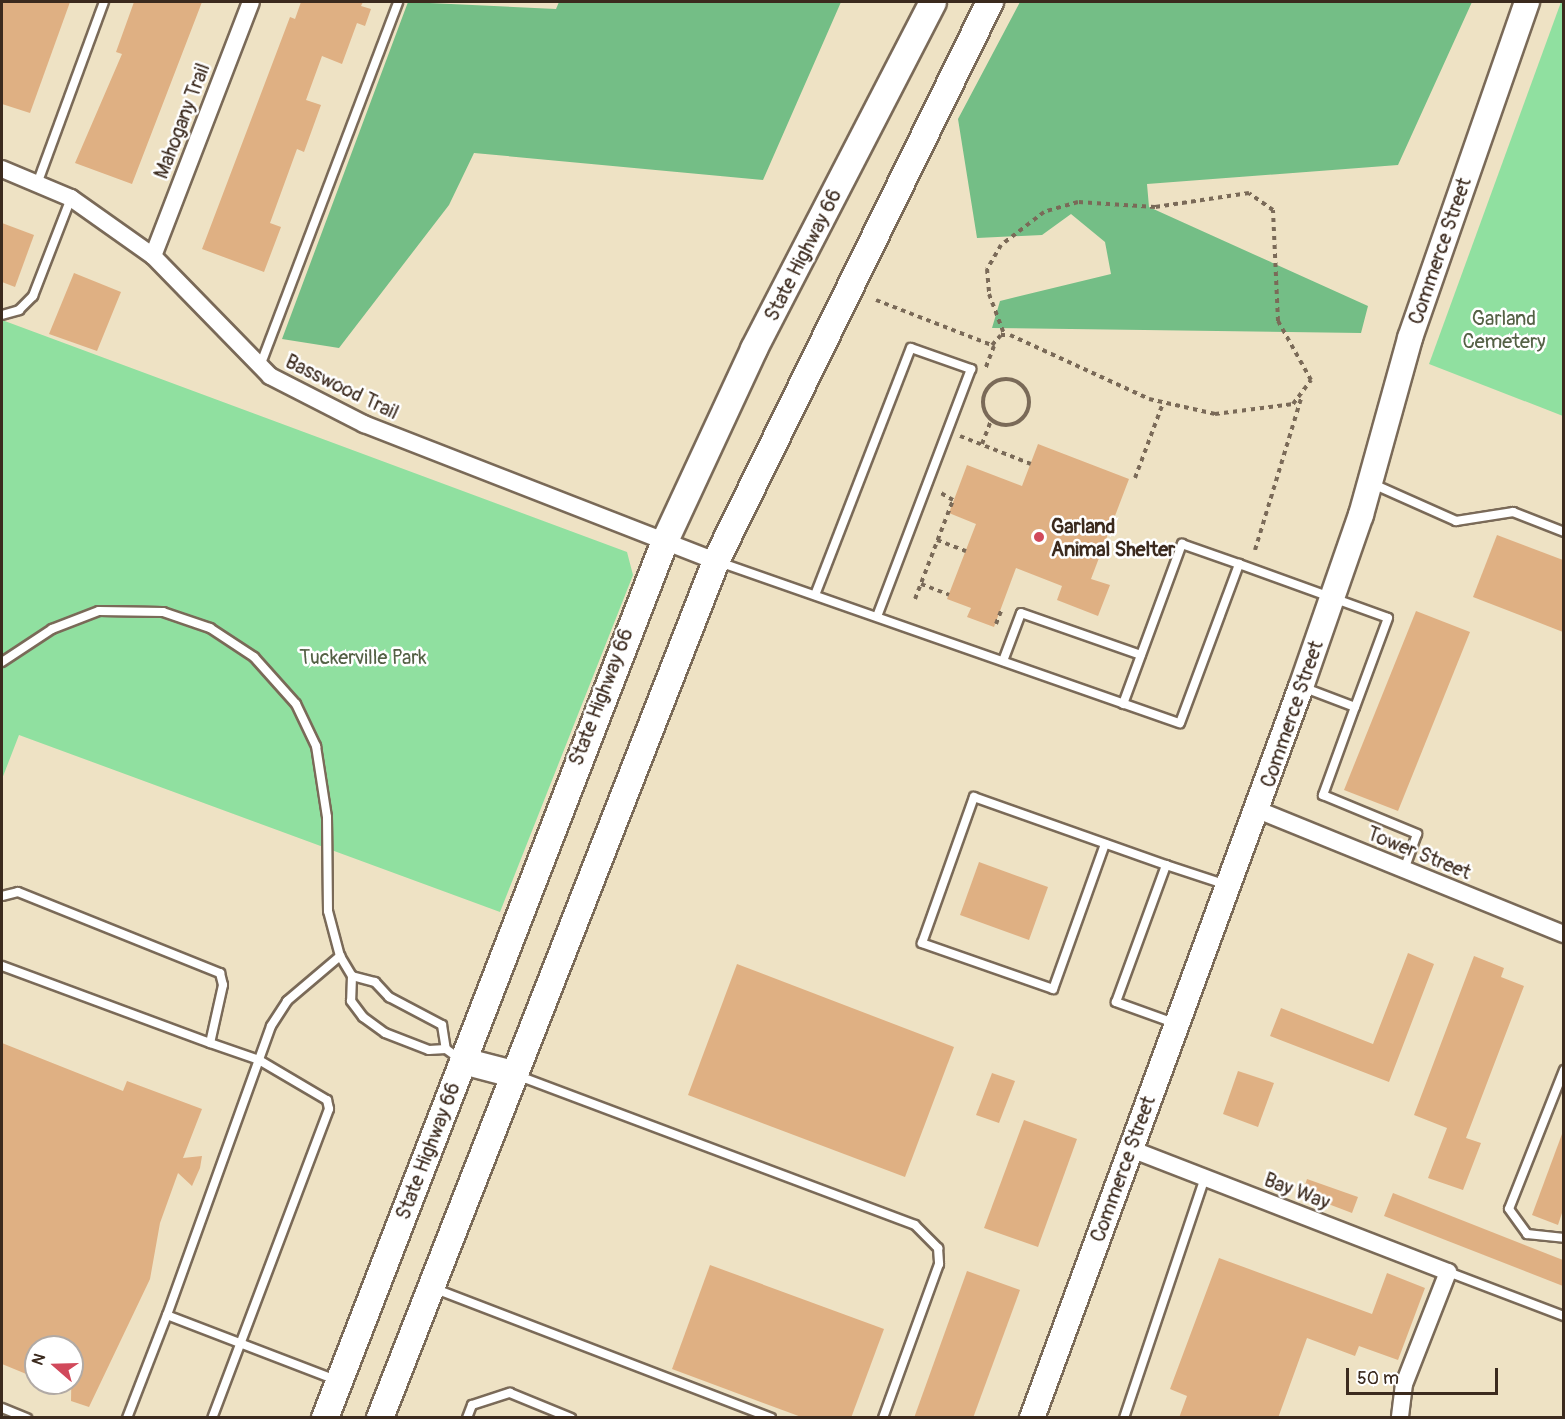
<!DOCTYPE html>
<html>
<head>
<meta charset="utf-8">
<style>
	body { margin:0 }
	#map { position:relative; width:1565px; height:1419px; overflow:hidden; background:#eee2c4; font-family:Pangolin,sans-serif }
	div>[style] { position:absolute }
	.green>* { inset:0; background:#90e0a0 }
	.forest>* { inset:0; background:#74be86 }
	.building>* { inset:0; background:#dfb083 }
	.path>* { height:4px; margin-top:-2px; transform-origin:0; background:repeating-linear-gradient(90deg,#7a6a58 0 4.5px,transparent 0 9px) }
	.path>.ring { margin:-2px; padding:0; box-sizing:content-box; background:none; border:4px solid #7a6a58; border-radius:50% }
	.roads { filter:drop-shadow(2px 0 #7a6a58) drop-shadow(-2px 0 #7a6a58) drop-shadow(0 2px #7a6a58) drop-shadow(0 -2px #7a6a58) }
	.lane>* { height:8px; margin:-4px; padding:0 4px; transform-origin:4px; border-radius:4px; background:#fff }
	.street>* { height:16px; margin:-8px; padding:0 8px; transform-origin:8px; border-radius:8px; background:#fff }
	.secondary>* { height:24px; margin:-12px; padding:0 12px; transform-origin:12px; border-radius:12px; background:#fff }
	.primary>* { height:26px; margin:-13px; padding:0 13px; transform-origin:13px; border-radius:13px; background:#fff }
	.dots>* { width:16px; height:16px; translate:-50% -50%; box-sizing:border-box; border:3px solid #fff; border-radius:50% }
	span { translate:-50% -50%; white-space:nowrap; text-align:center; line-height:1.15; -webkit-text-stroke:5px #fff; paint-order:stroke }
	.street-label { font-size:20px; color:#3b2a1e }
	.park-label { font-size:20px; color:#546145 }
	.poi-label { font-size:20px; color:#3b2a1e; font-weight:700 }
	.left { translate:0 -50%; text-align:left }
	.frame { position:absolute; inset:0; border:3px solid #3b2a1e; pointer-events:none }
	.north { position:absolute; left:24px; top:1335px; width:60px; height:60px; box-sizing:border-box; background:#fff; border:2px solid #b1aaa5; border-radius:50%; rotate:290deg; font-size:16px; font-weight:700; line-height:24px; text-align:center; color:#3b2a1e }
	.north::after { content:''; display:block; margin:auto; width:21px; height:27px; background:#d1495b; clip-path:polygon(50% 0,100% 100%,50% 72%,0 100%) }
	.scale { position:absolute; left:1346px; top:1368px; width:152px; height:27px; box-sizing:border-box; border:3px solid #3b2a1e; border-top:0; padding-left:8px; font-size:18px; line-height:21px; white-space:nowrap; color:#3b2a1e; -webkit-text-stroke:4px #fff; paint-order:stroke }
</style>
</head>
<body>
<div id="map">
	<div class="green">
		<div style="clip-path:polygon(1561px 2px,1564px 2px,1563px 416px,1429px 364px)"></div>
		<div style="clip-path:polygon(2px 320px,627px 552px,633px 575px,500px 912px,19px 735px,2px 779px)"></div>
	</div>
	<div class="forest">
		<div style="clip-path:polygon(408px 2px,556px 9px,559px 2px,841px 2px,763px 180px,474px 153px,449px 205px,339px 348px,282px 339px)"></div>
		<div style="clip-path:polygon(1020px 2px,1472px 2px,1398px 165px,1147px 184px,1149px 207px,1368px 306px,1361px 333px,992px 328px,1000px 301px,1111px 274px,1105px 242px,1071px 214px,1042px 235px,977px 238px,958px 119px)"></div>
	</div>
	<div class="building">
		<div style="clip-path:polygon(2px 2px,70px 2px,30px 113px,2px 104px)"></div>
		<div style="clip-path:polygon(134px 2px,202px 2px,132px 184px,75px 163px,122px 54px,116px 52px)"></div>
		<div style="clip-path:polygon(301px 2px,363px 2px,361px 6px,371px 9px,365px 26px,357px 23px,342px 64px,322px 56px,306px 100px,321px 105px,304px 152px,297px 149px,270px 223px,281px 227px,264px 272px,202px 249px,290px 17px,295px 19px)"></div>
		<div style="clip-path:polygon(2px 223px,34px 235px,15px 287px,2px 282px)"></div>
		<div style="clip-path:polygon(74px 273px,121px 292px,97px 351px,49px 334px)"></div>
		<div style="clip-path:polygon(1038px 444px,1129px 479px,1091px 579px,1110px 585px,1098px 616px,1057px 600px,1062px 586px,1016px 568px,994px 627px,967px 617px,971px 608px,947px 599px,976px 524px,949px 513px,967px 465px,1022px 486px)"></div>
		<div style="clip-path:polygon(1497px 535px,1563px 560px,1563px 632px,1473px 597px)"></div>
		<div style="clip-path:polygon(1416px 611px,1470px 632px,1398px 811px,1344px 790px)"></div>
		<div style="clip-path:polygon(979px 862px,1048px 887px,1029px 940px,960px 915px)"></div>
		<div style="clip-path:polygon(1408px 953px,1434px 964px,1389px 1082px,1270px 1036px,1281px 1008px,1373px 1044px)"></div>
		<div style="clip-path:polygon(1474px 956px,1504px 968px,1501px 977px,1524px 986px,1466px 1138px,1481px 1143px,1463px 1190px,1428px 1178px,1447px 1128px,1414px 1115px)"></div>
		<div style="clip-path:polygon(737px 964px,954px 1047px,905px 1177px,688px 1095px)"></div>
		<div style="clip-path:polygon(2px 1043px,123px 1091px,127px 1081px,202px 1109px,183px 1158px,202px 1156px,200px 1168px,192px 1186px,178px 1173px,160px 1223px,150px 1279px,89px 1407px,71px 1401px,72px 1347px,36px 1347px,36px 1378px,2px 1364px)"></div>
		<div style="clip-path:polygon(1238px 1071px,1274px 1083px,1258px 1127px,1223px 1114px)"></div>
		<div style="clip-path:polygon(992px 1073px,1015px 1081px,999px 1123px,976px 1115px)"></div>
		<div style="clip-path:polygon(1024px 1120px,1077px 1139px,1038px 1247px,984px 1228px)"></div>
		<div style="clip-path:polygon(1562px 1134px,1563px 1210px,1558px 1225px,1532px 1215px)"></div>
		<div style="clip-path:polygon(1307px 1179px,1358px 1197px,1352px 1213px,1302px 1194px)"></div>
		<div style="clip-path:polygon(1393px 1193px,1563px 1260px,1563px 1286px,1384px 1216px)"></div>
		<div style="clip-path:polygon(1219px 1258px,1372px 1314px,1387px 1273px,1425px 1288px,1398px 1360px,1359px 1346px,1355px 1356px,1307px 1338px,1278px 1418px,1179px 1418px,1187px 1396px,1170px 1389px)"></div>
		<div style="clip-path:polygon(710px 1265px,884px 1329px,851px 1418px,804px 1418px,672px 1369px)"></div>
		<div style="clip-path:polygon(967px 1271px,1020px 1290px,973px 1418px,914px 1418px)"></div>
	</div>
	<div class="path">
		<div style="left:876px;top:300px;width:127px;rotate:21.3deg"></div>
		<div style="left:994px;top:346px;width:26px;rotate:111deg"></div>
		<div style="left:992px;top:345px;width:13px;rotate:-48deg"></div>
		<div style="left:1001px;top:335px;width:9px"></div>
		<div style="left:1010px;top:335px;width:153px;rotate:24.7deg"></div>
		<div style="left:1149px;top:399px;width:68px;rotate:12.8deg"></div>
		<div style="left:1215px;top:414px;width:79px;rotate:-7.3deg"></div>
		<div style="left:1293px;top:404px;width:30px;rotate:-53deg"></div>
		<div style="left:1311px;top:380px;width:68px;rotate:-119.2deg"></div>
		<div style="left:1278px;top:321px;width:111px;rotate:-92.6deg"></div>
		<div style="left:1273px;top:210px;width:29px;rotate:-145deg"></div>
		<div style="left:1249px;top:193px;width:95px;rotate:171.5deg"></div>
		<div style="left:1155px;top:207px;width:77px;rotate:-176.3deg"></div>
		<div style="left:1078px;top:202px;width:35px;rotate:164deg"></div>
		<div style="left:1044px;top:212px;width:54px;rotate:142.5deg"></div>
		<div style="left:1001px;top:245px;width:28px;rotate:120deg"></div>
		<div style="left:987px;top:269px;width:25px;rotate:85deg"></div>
		<div style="left:989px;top:294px;width:43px;rotate:69.4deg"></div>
		<div class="ring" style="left:983px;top:379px;width:42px;height:42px"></div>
		<div style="left:960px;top:436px;width:76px;rotate:21.5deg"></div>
		<div style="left:982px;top:444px;width:26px;rotate:-69deg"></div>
		<div style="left:1135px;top:478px;width:80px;rotate:-69.5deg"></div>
		<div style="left:937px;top:540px;width:31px;rotate:21deg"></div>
		<div style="left:1255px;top:550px;width:158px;rotate:-73.1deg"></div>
		<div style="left:921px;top:584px;width:30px;rotate:21deg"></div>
		<div style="left:915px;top:599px;width:106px;rotate:-69deg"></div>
		<div style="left:953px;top:500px;width:16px;rotate:-150deg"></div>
		<div style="left:996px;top:624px;width:14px;rotate:-69deg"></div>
	</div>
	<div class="roads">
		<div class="lane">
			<div style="left:37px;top:184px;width:194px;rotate:-69.8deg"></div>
			<div style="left:2px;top:315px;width:18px;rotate:-16deg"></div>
			<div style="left:19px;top:310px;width:20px;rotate:-45deg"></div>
			<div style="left:33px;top:296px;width:105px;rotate:-68.8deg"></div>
			<div style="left:260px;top:366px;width:389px;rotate:-69.2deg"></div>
			<div style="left:1373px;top:484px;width:91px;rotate:24deg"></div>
			<div style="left:1456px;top:521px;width:58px;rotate:-9deg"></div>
			<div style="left:1513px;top:512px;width:55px;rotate:21.4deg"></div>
			<div style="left:719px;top:562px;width:488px;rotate:19.3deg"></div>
			<div style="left:1180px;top:723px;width:170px;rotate:-69.6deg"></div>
			<div style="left:1239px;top:564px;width:158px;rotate:19.9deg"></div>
			<div style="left:1388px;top:618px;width:95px;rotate:110.3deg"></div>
			<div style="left:1355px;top:707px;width:57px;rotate:-159.3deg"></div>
			<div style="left:815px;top:595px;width:265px;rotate:-68.8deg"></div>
			<div style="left:911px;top:348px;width:64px;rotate:19.3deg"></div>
			<div style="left:971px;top:369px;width:265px;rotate:110.8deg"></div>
			<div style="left:1003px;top:661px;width:51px;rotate:-69.4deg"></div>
			<div style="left:1021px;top:613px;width:127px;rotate:19.3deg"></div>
			<div style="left:2px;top:662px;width:60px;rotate:-33.4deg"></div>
			<div style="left:52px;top:629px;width:50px;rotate:-21deg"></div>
			<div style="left:99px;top:611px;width:64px;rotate:0.9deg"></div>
			<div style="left:163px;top:612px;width:50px;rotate:18.8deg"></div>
			<div style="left:210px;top:628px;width:53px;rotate:33.4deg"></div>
			<div style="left:254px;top:657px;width:63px;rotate:48.2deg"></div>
			<div style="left:296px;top:704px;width:47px;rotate:64.5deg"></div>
			<div style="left:316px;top:746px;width:72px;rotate:81.2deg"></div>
			<div style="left:327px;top:817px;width:94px;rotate:89.4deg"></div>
			<div style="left:328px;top:911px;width:47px;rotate:75.1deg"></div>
			<div style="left:1123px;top:704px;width:171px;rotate:-69.8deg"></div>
			<div style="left:1182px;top:544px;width:60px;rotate:19.3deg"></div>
			<div style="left:1355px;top:707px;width:94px;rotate:110deg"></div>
			<div style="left:1323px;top:795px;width:102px;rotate:22.5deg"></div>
			<div style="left:1417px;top:834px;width:37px;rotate:110deg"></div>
			<div style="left:1105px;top:844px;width:154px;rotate:109.7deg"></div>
			<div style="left:1053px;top:989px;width:139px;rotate:-160.7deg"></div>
			<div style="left:922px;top:943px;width:155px;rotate:-70.4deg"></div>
			<div style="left:974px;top:797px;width:204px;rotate:19.5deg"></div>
			<div style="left:2px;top:896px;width:16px;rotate:-14deg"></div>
			<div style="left:18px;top:892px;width:218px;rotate:21.9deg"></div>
			<div style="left:220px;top:973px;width:12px;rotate:76deg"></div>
			<div style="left:223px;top:985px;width:59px;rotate:102.6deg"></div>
			<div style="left:210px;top:1043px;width:52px;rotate:19.1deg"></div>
			<div style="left:259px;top:1060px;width:79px;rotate:30.5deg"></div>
			<div style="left:327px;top:1100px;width:9px;rotate:77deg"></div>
			<div style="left:329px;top:1109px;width:330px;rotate:110.7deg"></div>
			<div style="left:2px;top:966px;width:222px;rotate:20.3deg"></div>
			<div style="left:352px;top:976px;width:24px;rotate:15deg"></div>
			<div style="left:375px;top:982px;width:21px;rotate:47deg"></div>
			<div style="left:389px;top:997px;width:60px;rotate:27.8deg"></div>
			<div style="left:442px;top:1025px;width:24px;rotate:81deg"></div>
			<div style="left:1174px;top:1023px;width:62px;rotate:-160.1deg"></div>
			<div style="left:1116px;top:1002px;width:146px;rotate:-69.9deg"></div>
			<div style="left:1166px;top:865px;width:64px;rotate:18.2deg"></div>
			<div style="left:1564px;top:1070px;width:149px;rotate:111.6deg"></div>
			<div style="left:1509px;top:1209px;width:31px;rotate:54deg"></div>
			<div style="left:1527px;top:1234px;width:37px;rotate:6deg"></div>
			<div style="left:516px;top:1075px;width:426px;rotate:20.6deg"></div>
			<div style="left:915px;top:1225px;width:33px;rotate:45deg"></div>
			<div style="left:938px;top:1248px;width:16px;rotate:86deg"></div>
			<div style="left:939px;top:1264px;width:164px;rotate:110deg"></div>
			<div style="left:1448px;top:1272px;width:124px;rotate:20.8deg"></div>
			<div style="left:433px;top:1288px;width:362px;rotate:21deg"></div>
			<div style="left:336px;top:1380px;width:181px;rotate:-159deg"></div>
			<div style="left:167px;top:1315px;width:307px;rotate:-70.2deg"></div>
			<div style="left:271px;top:1026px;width:30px;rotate:-57deg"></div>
			<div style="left:287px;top:1001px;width:70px;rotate:-40.3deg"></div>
			<div style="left:340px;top:956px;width:23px;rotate:59deg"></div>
			<div style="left:352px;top:976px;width:25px;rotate:92deg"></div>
			<div style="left:351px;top:1001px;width:20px;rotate:53deg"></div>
			<div style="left:363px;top:1017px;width:27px;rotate:36deg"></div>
			<div style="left:385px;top:1033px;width:47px;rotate:21.1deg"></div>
			<div style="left:429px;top:1050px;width:17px;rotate:-3deg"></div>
			<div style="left:446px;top:1049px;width:17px;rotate:36deg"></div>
			<div style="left:2px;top:1408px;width:27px;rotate:22deg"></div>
			<div style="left:127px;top:1418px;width:110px;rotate:-68.8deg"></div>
			<div style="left:467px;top:1418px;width:14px;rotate:-69deg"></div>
			<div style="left:472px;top:1405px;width:40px;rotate:-18deg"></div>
			<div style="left:510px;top:1393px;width:66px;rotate:22.3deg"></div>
			<div style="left:1124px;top:1418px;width:253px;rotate:-71.4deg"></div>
		</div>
		<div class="street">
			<div style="left:2px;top:169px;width:75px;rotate:22.8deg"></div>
			<div style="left:71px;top:198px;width:100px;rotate:35.3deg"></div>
			<div style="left:153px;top:256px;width:168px;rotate:45.7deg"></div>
			<div style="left:270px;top:376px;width:106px;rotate:27.1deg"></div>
			<div style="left:364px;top:424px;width:378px;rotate:21.3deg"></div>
			<div style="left:153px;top:256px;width:272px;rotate:-68.9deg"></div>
			<div style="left:1258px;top:810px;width:330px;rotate:22.1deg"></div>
			<div style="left:1131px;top:1149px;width:340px;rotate:21.2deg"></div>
			<div style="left:1448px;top:1272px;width:120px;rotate:111.4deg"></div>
			<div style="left:1404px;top:1384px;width:34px;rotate:97deg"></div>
		</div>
		<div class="secondary">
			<div style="left:1032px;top:1418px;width:779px;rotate:-69.8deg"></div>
			<div style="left:1301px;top:687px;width:182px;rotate:-70.8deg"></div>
			<div style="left:1361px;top:515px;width:184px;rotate:-74.5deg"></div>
			<div style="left:1410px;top:338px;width:356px;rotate:-70.8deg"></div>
		</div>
		<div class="primary">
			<div style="left:463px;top:1061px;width:52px;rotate:14.6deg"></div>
			<div style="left:325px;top:1418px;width:941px;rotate:-68.81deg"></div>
			<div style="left:665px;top:541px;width:212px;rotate:-65.1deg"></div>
			<div style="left:754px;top:349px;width:390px;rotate:-62.7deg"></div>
			<div style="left:380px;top:1418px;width:921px;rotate:-68.59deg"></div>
			<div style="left:716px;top:561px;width:623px;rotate:-63.89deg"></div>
		</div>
	</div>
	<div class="dots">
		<div style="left:1039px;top:537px;background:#d1495b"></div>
	</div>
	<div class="street-label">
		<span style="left:182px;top:121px;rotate:-69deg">Mahogany Trail</span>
		<span style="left:1440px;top:251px;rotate:-71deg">Commerce Street</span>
		<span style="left:803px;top:255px;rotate:-63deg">State Highway 66</span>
		<span style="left:342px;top:387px;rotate:26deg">Basswood Trail</span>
		<span style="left:601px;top:697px;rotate:-69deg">State Highway 66</span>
		<span style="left:1292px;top:714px;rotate:-71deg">Commerce Street</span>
		<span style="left:1419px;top:853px;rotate:22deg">Tower Street</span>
		<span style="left:428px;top:1151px;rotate:-69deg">State Highway 66</span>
		<span style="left:1123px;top:1169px;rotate:-70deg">Commerce Street</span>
		<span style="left:1297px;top:1191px;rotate:21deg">Bay Way</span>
	</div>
	<div class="park-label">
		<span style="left:1504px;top:330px">Garland<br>Cemetery</span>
		<span style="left:363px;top:657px">Tuckerville Park</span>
	</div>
	<div class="poi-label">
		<span class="left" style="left:1051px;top:538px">Garland<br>Animal Shelter</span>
	</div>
	<div class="frame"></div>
	<div class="north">N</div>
	<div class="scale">50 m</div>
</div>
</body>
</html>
